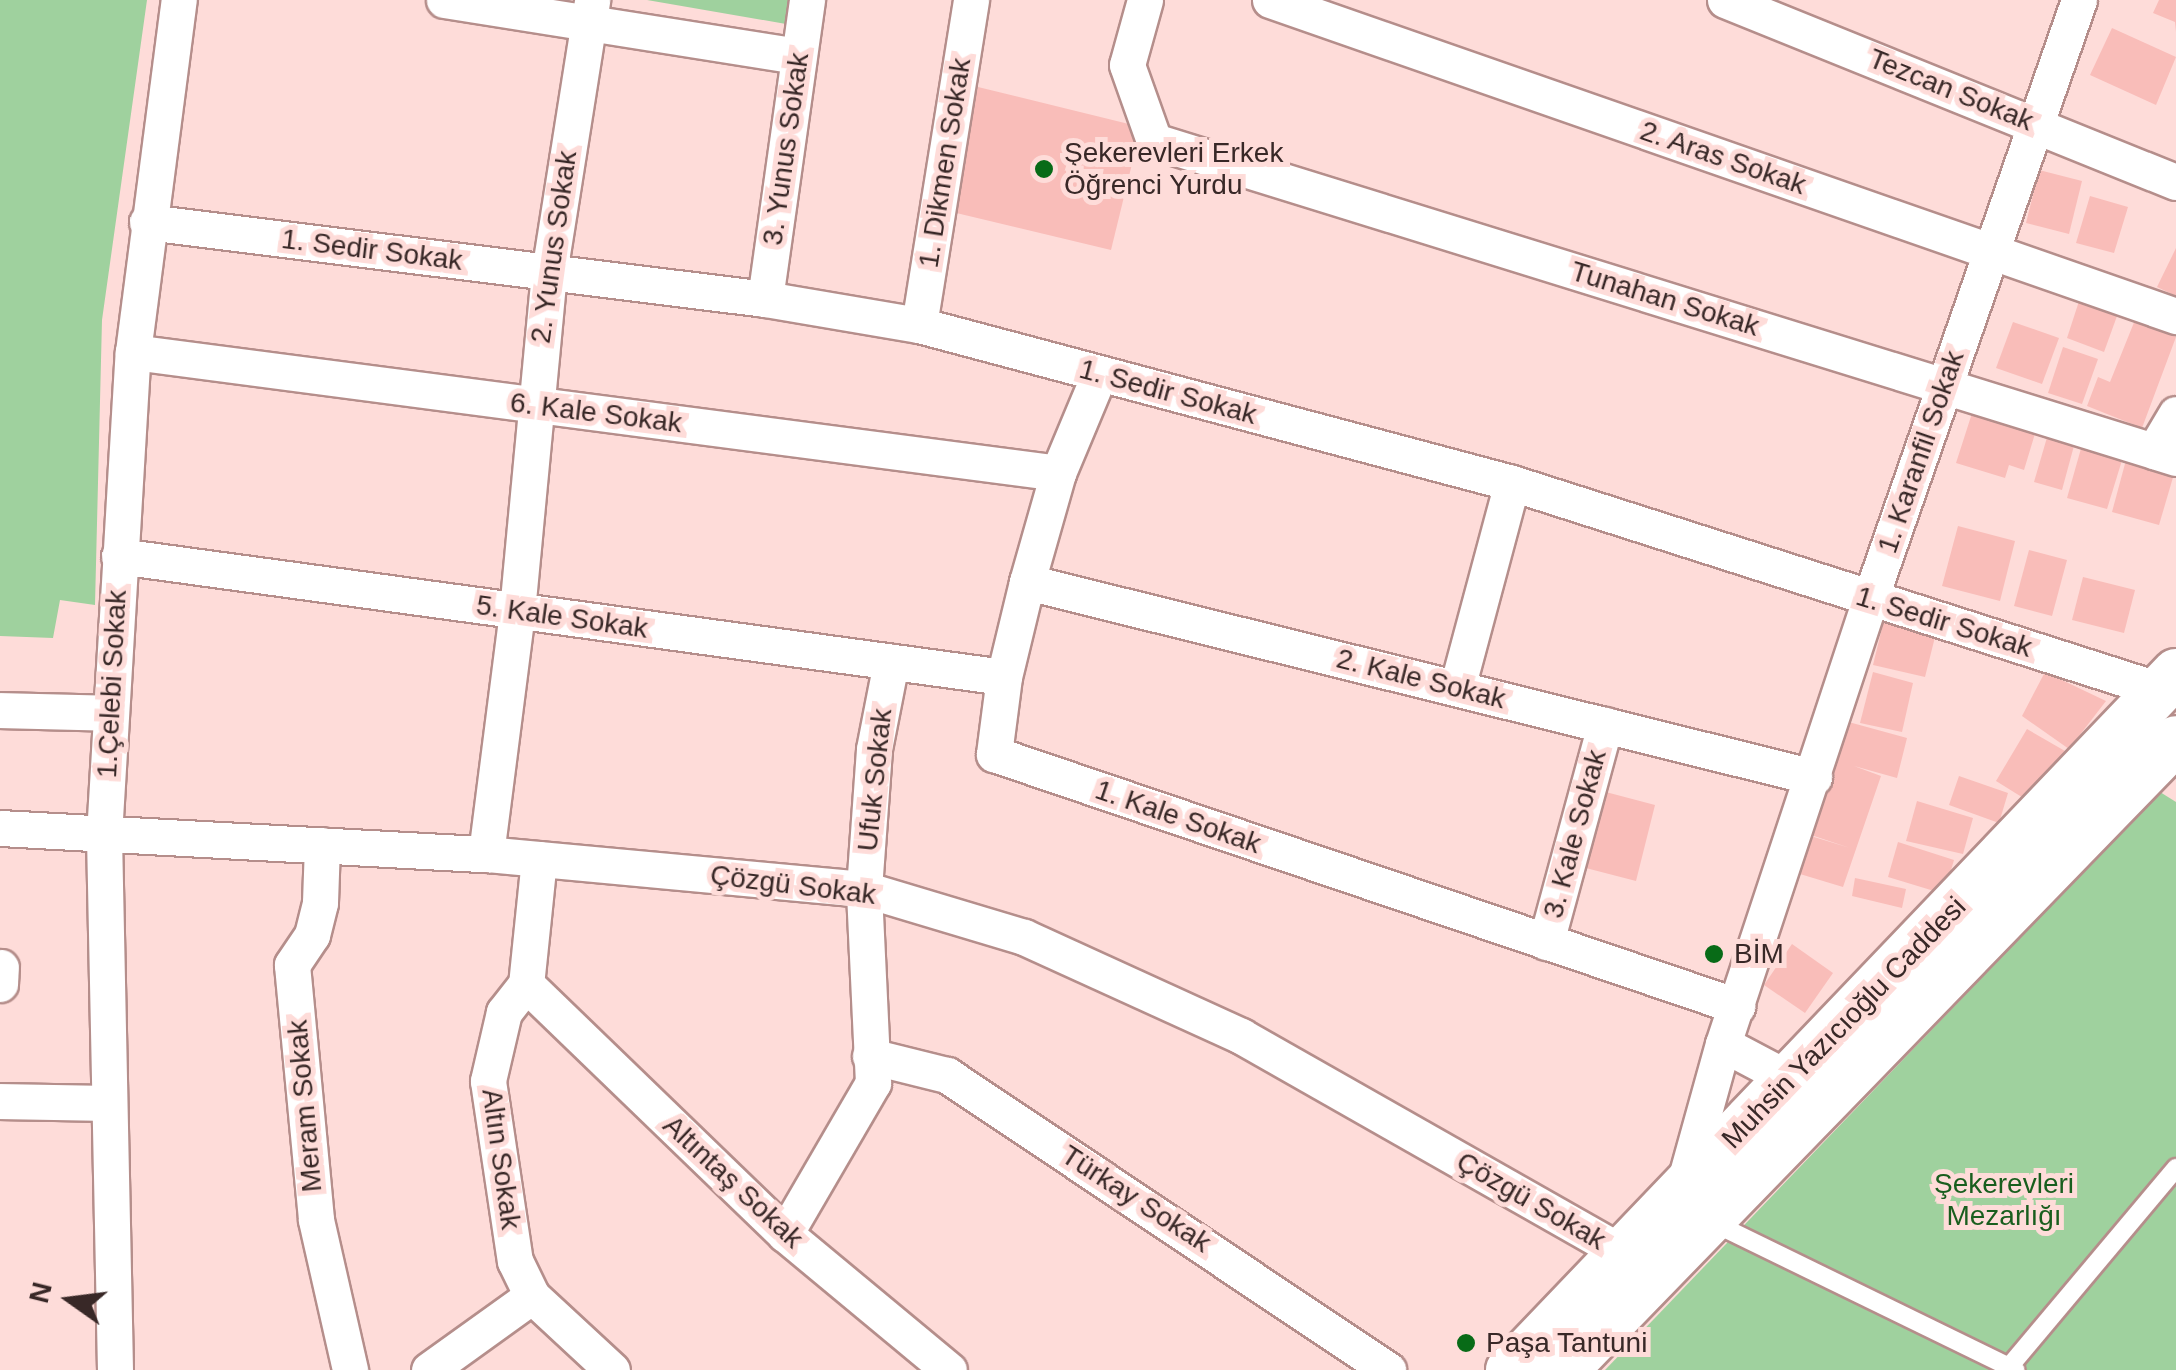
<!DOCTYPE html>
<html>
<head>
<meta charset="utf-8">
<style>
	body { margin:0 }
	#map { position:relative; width:2176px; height:1370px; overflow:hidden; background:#fedcd9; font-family:Helvetica,sans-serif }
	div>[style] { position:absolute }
	.green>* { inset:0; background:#9fd19e }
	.building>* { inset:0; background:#f9bdb9 }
	.roads { filter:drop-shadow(2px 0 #b58e8b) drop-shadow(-2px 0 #b58e8b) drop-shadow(0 2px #b58e8b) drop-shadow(0 -2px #b58e8b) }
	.lane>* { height:18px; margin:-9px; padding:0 9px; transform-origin:9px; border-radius:9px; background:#fff }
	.street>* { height:35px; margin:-17.5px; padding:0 17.5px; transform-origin:17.5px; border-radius:17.5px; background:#fff }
	.secondary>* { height:48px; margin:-24px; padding:0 24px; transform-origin:24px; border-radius:24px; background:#fff }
	.dots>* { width:28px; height:28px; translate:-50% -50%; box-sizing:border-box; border:5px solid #fedcd9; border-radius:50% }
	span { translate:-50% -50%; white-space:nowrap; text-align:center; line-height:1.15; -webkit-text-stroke:10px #fedcd9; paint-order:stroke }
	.street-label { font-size:28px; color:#382827 }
	.poi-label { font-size:28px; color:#382827 }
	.left { translate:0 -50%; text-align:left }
	.park-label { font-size:28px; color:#195e1e }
	.north { position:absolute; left:20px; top:1250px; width:100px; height:100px; -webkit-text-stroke:8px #fedcd9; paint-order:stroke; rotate:284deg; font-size:28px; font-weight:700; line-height:40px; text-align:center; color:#382827 }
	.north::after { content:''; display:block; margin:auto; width:35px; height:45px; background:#382827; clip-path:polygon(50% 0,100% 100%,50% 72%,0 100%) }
</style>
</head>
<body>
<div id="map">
	<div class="green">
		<div style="clip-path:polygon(0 0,147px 0,102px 320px,95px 605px,60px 600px,53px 638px,0 636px)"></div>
		<div style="clip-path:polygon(647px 0,790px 0,786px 24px)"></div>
		<div style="clip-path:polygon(2160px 792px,2176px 802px,2176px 1370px,1605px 1370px)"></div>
	</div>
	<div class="building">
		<div style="clip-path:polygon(2159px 0,2176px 0,2176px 32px,2175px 22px,2153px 13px)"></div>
		<div style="clip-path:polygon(2112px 28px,2176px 57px,2156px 105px,2090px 75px)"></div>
		<div style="clip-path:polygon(978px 87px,1141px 127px,1111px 250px,948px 211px)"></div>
		<div style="clip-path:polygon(2039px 170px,2082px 181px,2069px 234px,2026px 223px)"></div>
		<div style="clip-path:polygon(2090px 196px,2128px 207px,2114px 253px,2076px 243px)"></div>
		<div style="clip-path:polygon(2176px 248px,2176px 296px,2157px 287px)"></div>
		<div style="clip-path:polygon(2082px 292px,2121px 305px,2104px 352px,2067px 338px)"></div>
		<div style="clip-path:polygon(2135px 320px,2176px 337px,2142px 428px,2087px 406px,2098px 377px,2110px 382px)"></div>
		<div style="clip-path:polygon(2013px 322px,2059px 338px,2042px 384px,1996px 368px)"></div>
		<div style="clip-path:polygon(2063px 347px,2098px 359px,2082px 404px,2048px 393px)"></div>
		<div style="clip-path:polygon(1974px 407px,2037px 427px,2024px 470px,2009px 465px,2005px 478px,1956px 463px)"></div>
		<div style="clip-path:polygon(2048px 434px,2075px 442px,2062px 490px,2034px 482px)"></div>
		<div style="clip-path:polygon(2082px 445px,2123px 457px,2107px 509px,2067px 498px)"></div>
		<div style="clip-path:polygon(2126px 460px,2174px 474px,2159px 525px,2112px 512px)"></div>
		<div style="clip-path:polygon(1958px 526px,2015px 541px,2000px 601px,1942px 586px)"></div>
		<div style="clip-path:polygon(2029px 550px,2067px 560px,2052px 616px,2014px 606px)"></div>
		<div style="clip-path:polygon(2083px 577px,2135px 590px,2124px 633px,2072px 620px)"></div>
		<div style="clip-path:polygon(1884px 620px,1936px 633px,1925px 677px,1873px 665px)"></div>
		<div style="clip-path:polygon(1873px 672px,1913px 683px,1902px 732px,1860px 723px)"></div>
		<div style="clip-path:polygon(2045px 672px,2106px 701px,2069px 749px,2022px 716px)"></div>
		<div style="clip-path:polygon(1845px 721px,1907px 738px,1897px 778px,1854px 766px,1881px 776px,1843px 887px,1790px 871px,1801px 833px,1850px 848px,1811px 835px)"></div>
		<div style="clip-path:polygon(2027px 729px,2065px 751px,2025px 799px,1996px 781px)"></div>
		<div style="clip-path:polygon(1959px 776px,2008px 793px,1999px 823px,1949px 805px)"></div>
		<div style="clip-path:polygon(1602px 791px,1655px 805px,1636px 881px,1582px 867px)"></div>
		<div style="clip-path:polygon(1917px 801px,1973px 818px,1963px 854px,1906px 841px)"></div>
		<div style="clip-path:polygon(1898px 842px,1954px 860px,1944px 894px,1888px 877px)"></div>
		<div style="clip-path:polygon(1855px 878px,1906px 889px,1902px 908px,1852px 896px)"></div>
		<div style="clip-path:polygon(1792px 944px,1833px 973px,1805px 1013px,1764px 985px)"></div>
	</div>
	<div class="roads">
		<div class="lane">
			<div style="left:1710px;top:1221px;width:340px;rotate:26deg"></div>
			<div style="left:2009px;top:1367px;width:260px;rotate:-50deg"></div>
		</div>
		<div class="street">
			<div style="left:444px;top:0;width:359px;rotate:9deg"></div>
			<div style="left:1145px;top:0;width:67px;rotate:105.5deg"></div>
			<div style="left:1127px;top:65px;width:81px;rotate:70.4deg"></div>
			<div style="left:1154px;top:141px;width:1070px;rotate:17.23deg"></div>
			<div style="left:1270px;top:0;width:960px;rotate:19.23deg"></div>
			<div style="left:1725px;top:0;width:486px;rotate:22deg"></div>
			<div style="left:147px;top:222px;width:623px;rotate:7.1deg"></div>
			<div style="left:765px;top:299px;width:156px;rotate:9.6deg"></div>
			<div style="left:919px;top:325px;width:614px;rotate:14.92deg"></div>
			<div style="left:1512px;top:483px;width:680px;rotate:17.72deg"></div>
			<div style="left:765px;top:299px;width:302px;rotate:-82deg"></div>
			<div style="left:919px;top:325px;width:329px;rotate:-80.9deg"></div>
			<div style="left:133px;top:352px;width:933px;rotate:7.45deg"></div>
			<div style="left:1099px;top:375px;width:106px;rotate:112.7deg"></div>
			<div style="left:1058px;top:473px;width:113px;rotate:105.9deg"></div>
			<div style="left:1027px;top:582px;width:98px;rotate:103.6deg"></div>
			<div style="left:1004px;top:677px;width:78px;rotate:97.4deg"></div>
			<div style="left:994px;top:754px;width:785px;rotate:18.74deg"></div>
			<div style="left:2154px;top:451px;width:43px;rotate:-59.3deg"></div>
			<div style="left:119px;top:556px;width:893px;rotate:7.79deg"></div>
			<div style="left:1027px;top:582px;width:811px;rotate:13.92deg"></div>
			<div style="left:1457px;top:688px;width:212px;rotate:-75deg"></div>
			<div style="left:0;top:710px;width:111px;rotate:1.5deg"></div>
			<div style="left:0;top:828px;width:487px;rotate:3.1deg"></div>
			<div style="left:486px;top:854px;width:380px;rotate:5.3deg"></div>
			<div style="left:864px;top:889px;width:167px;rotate:16.7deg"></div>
			<div style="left:1024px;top:937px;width:239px;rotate:24.5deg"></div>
			<div style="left:1241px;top:1036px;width:439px;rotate:29.6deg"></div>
			<div style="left:322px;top:845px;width:58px;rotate:92deg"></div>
			<div style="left:320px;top:903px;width:33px;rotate:104deg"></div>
			<div style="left:312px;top:935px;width:36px;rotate:124deg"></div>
			<div style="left:292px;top:965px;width:256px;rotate:84.6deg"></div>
			<div style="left:316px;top:1220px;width:154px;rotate:77.2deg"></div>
			<div style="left:486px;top:854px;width:245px;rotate:-82.7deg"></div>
			<div style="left:517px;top:611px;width:340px;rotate:-84.6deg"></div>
			<div style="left:549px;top:273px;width:276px;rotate:-81deg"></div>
			<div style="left:539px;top:859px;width:126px;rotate:95.9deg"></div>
			<div style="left:526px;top:984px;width:36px;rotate:128deg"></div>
			<div style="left:504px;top:1012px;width:71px;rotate:103.1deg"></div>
			<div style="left:488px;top:1081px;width:182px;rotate:81.5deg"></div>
			<div style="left:515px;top:1261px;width:39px;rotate:64deg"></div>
			<div style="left:532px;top:1296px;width:109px;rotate:42.8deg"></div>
			<div style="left:1546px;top:942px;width:225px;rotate:-74.8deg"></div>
			<div style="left:0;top:984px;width:17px;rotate:-87deg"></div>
			<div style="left:526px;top:984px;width:360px;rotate:44deg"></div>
			<div style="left:785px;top:1234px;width:213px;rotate:39.7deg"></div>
			<div style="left:1723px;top:1044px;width:77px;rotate:27.9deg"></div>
			<div style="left:870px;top:1056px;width:79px;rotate:13.9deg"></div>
			<div style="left:947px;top:1075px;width:531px;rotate:33.78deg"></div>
			<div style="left:0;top:1101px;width:106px;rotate:1.1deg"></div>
			<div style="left:1683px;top:1188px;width:149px;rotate:-74.5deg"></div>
			<div style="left:1723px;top:1044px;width:469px;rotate:-71.7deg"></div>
			<div style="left:1870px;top:599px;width:634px;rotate:-70.77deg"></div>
			<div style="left:785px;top:1234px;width:175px;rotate:-59.8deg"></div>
			<div style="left:873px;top:1083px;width:194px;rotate:-92.7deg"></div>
			<div style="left:864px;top:889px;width:140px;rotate:-85.9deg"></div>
			<div style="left:874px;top:749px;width:89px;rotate:-78.9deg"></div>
			<div style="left:115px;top:1370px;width:535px;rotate:-91.18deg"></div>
			<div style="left:104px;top:835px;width:484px;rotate:-86.6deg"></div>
			<div style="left:133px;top:352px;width:355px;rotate:-82.6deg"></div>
			<div style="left:429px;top:1370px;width:127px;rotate:-35.7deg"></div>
		</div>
		<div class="secondary">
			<div style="left:1510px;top:1370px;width:964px;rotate:-46.3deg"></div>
			<div style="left:1564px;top:1370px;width:878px;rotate:-45.83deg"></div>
		</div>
	</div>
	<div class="dots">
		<div style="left:1044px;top:169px;background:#086b17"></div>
		<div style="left:1714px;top:954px;background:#086b17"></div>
		<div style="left:1466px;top:1343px;background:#086b17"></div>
	</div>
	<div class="street-label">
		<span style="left:1951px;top:90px;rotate:22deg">Tezcan Sokak</span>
		<span style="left:786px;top:149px;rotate:-82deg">3. Yunus Sokak</span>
		<span style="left:1723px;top:158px;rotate:19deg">2. Aras Sokak</span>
		<span style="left:945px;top:163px;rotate:-81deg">1. Dikmen Sokak</span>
		<span style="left:554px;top:247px;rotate:-82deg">2. Yunus Sokak</span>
		<span style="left:372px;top:250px;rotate:7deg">1. Sedir Sokak</span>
		<span style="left:1665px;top:299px;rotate:17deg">Tunahan Sokak</span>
		<span style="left:1168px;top:392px;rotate:15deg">1. Sedir Sokak</span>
		<span style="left:596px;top:413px;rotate:7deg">6. Kale Sokak</span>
		<span style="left:1921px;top:452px;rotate:-71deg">1. Karanfil Sokak</span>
		<span style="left:562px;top:617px;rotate:8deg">5. Kale Sokak</span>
		<span style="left:1944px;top:622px;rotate:17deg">1. Sedir Sokak</span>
		<span style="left:1421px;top:679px;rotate:14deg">2. Kale Sokak</span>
		<span style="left:112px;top:684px;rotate:-87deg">1.Çelebi Sokak</span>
		<span style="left:875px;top:780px;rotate:-84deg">Ufuk Sokak</span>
		<span style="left:1178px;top:817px;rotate:19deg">1. Kale Sokak</span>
		<span style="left:1575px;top:834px;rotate:-75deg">3. Kale Sokak</span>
		<span style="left:793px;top:885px;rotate:7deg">Çözgü Sokak</span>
		<span style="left:1844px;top:1023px;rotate:-46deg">Muhsin Yazıcıoğlu Caddesi</span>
		<span style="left:305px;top:1106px;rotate:-95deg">Meram Sokak</span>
		<span style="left:501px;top:1159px;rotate:82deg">Altın Sokak</span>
		<span style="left:733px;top:1182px;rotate:43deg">Altıntaş Sokak</span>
		<span style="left:1136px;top:1199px;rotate:33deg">Türkay Sokak</span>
		<span style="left:1531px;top:1201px;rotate:30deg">Çözgü Sokak</span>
	</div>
	<div class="poi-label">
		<span class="left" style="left:1064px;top:169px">Şekerevleri Erkek<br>Öğrenci Yurdu</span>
		<span class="left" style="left:1734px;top:954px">BİM</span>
		<span class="left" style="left:1486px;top:1343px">Paşa Tantuni</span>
	</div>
	<div class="park-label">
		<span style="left:2004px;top:1200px">Şekerevleri<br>Mezarlığı</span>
	</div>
	<div class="north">N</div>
</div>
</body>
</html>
